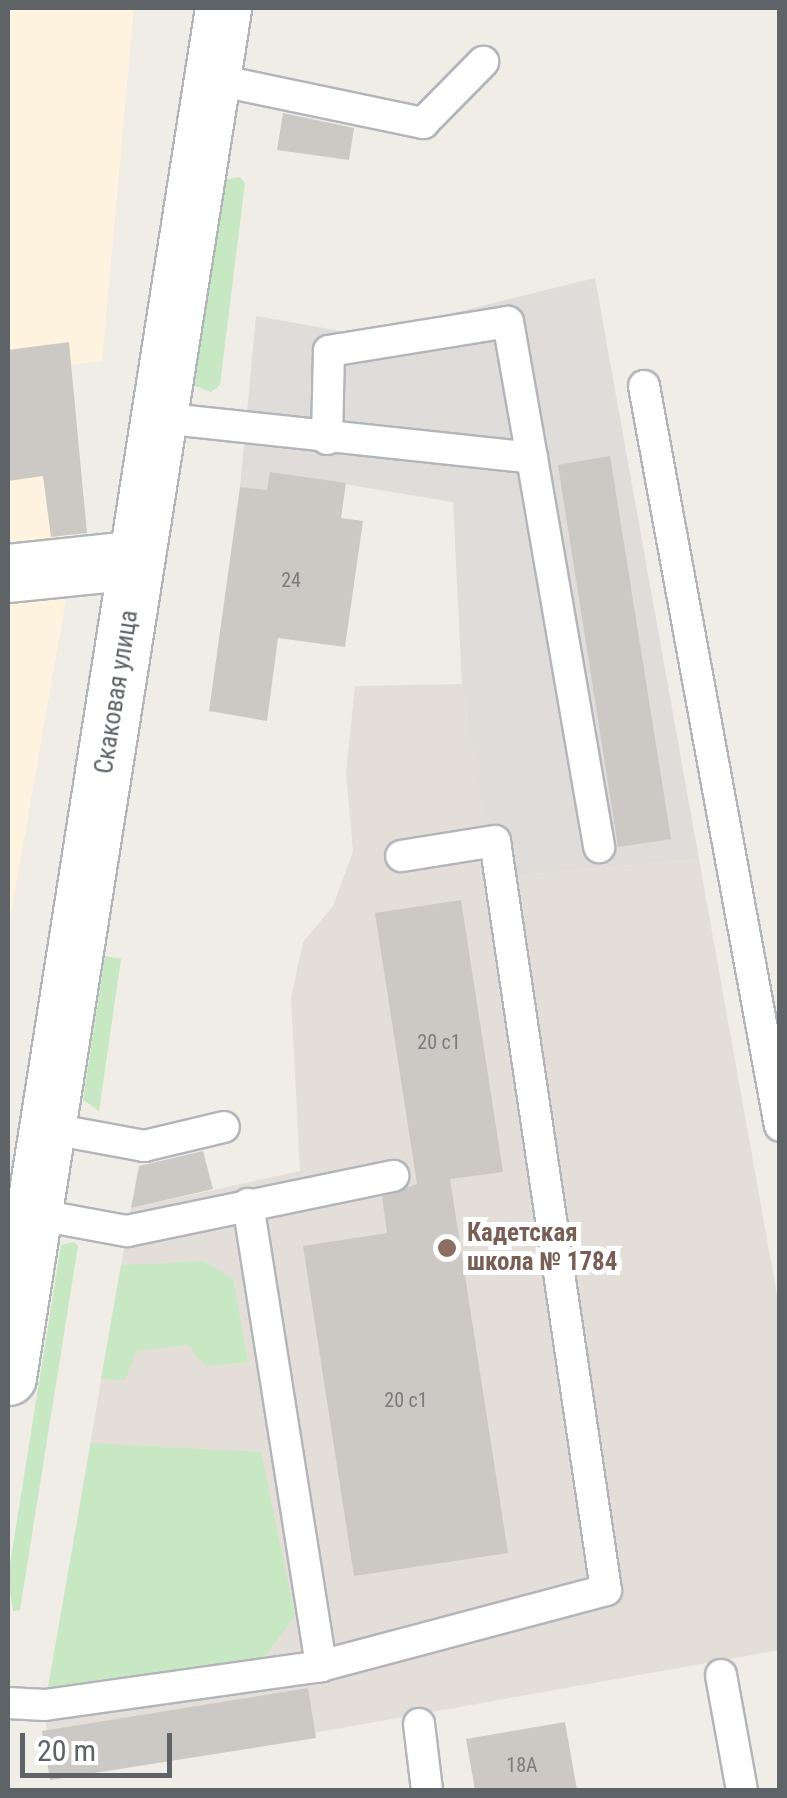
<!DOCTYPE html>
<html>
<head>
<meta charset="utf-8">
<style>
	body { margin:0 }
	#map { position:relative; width:787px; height:1798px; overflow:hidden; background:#f0ede7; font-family:"Roboto Condensed",sans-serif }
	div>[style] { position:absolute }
	.commercial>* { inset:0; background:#fef3de }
	.industrial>* { inset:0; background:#dfdcd9 }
	.education>* { inset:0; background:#e3ded8 }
	.green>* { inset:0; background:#c8e8c3 }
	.building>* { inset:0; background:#ccc8c4 }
	.roads { filter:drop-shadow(2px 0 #b2b5b9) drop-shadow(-2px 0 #b2b5b9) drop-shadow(0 2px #b2b5b9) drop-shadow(0 -2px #b2b5b9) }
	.service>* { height:30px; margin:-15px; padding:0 15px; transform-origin:15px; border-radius:15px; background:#fff }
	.minor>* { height:55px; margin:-27.5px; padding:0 27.5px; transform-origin:27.5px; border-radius:27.5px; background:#fff }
	.dots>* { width:28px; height:28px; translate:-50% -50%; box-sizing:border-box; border:5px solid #fff; border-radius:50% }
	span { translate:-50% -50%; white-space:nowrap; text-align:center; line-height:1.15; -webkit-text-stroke:10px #fff; paint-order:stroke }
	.number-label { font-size:20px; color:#7a7c7e }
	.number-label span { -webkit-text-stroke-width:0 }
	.street-label { font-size:25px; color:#5e6367 }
	.education-label { font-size:25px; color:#785e54; font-weight:700 }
	.left { translate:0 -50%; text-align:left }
	.frame { position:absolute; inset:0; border:10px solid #5e6367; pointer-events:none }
	.scale { position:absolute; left:20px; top:1733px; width:152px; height:45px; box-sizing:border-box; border:5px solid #5e6367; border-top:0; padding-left:12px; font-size:30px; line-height:35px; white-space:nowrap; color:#5e6367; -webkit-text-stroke:8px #fff; paint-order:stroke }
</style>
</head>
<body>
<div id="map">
	<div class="commercial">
		<div style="clip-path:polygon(8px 8px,134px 8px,102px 361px,71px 365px,84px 497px,8px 930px)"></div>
	</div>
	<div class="industrial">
		<div style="clip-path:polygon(595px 278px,699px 859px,511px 876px,484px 823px,462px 684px,453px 502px,271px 472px,267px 490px,240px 487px,256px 316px,363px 335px)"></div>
	</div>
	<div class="education">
		<div style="clip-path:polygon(462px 684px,484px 822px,504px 833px,511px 876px,699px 859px,779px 1306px,779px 1650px,50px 1780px,45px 1705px,131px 1208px,300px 1171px,291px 998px,303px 942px,333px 906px,353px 851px,346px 773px,355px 686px)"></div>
	</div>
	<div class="green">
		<div style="clip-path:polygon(240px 177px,245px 183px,220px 385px,211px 392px,193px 385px,224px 180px)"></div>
		<div style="clip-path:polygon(105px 956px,121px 959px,99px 1111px,83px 1100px)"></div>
		<div style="clip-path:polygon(74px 1242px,78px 1246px,20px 1610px,13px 1611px,8px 1576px,61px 1245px)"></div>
		<div style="clip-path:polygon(204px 1261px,233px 1279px,248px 1362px,205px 1366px,188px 1345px,136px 1351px,125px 1380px,101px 1379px,121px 1265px)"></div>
		<div style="clip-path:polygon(91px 1443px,261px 1452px,295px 1616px,261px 1662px,48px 1688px)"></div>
	</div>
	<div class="building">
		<div style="clip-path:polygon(283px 113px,354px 128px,349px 160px,277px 150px)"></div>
		<div style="clip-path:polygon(69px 342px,87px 533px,51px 537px,43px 476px,8px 481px,8px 350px)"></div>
		<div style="clip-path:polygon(610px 456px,671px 839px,618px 847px,558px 465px)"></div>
		<div style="clip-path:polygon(270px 472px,346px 483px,341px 518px,363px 521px,345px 647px,278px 638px,267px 721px,209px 711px,240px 487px,267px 490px)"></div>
		<div style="clip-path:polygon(461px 900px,503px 1172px,450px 1179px,508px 1553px,354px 1576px,303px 1246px,387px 1233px,382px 1197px,417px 1184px,375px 913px)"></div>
		<div style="clip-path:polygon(203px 1151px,213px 1189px,131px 1208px,139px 1166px)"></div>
		<div style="clip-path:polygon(308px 1688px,316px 1738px,50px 1780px,42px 1731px)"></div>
		<div style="clip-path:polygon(565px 1722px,577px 1790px,475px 1790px,466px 1739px)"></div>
	</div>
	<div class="roads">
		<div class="service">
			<div style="left:212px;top:79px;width:216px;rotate:11.8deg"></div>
			<div style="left:423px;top:123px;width:86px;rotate:-45.5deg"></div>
			<div style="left:644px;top:386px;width:752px;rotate:79.59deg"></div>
			<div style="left:160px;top:418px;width:374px;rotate:6.1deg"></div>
			<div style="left:532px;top:458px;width:395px;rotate:80.2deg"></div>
			<div style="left:327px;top:439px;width:88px;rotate:-88.7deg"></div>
			<div style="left:329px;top:351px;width:181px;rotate:-9.2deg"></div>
			<div style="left:508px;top:322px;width:138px;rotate:80deg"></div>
			<div style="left:8px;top:560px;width:133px;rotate:-6.1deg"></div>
			<div style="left:8px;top:587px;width:128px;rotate:-5.8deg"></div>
			<div style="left:47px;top:1128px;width:99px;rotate:10.5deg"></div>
			<div style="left:144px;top:1146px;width:82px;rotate:-13.4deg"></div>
			<div style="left:248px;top:1204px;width:468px;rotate:81deg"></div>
			<div style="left:34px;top:1214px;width:95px;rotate:10.4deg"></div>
			<div style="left:127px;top:1231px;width:272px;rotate:-11.7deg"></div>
			<div style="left:721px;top:1675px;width:117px;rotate:79.7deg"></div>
			<div style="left:8px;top:1703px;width:37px;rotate:3deg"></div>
			<div style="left:45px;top:1705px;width:279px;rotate:-8deg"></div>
			<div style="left:321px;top:1666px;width:295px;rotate:-14.9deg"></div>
			<div style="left:606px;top:1590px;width:757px;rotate:-98.43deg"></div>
			<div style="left:495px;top:841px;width:95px;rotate:170.9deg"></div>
			<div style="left:419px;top:1724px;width:66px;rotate:83.1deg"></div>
		</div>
		<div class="minor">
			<div style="left:8px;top:1377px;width:1386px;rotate:-81.07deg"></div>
		</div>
	</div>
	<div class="dots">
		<div style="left:447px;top:1248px;background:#8d6e63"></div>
	</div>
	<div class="number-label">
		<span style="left:291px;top:580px">24</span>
		<span style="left:439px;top:1042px">20 с1</span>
		<span style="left:406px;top:1400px">20 с1</span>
		<span style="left:522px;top:1765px">18А</span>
	</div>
	<div class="street-label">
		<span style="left:117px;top:692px;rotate:-81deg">Скаковая улица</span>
	</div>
	<div class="education-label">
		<span class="left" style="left:467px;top:1248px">Кадетская<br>школа № 1784</span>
	</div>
	<div class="frame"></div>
	<div class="scale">20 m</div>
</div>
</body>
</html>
